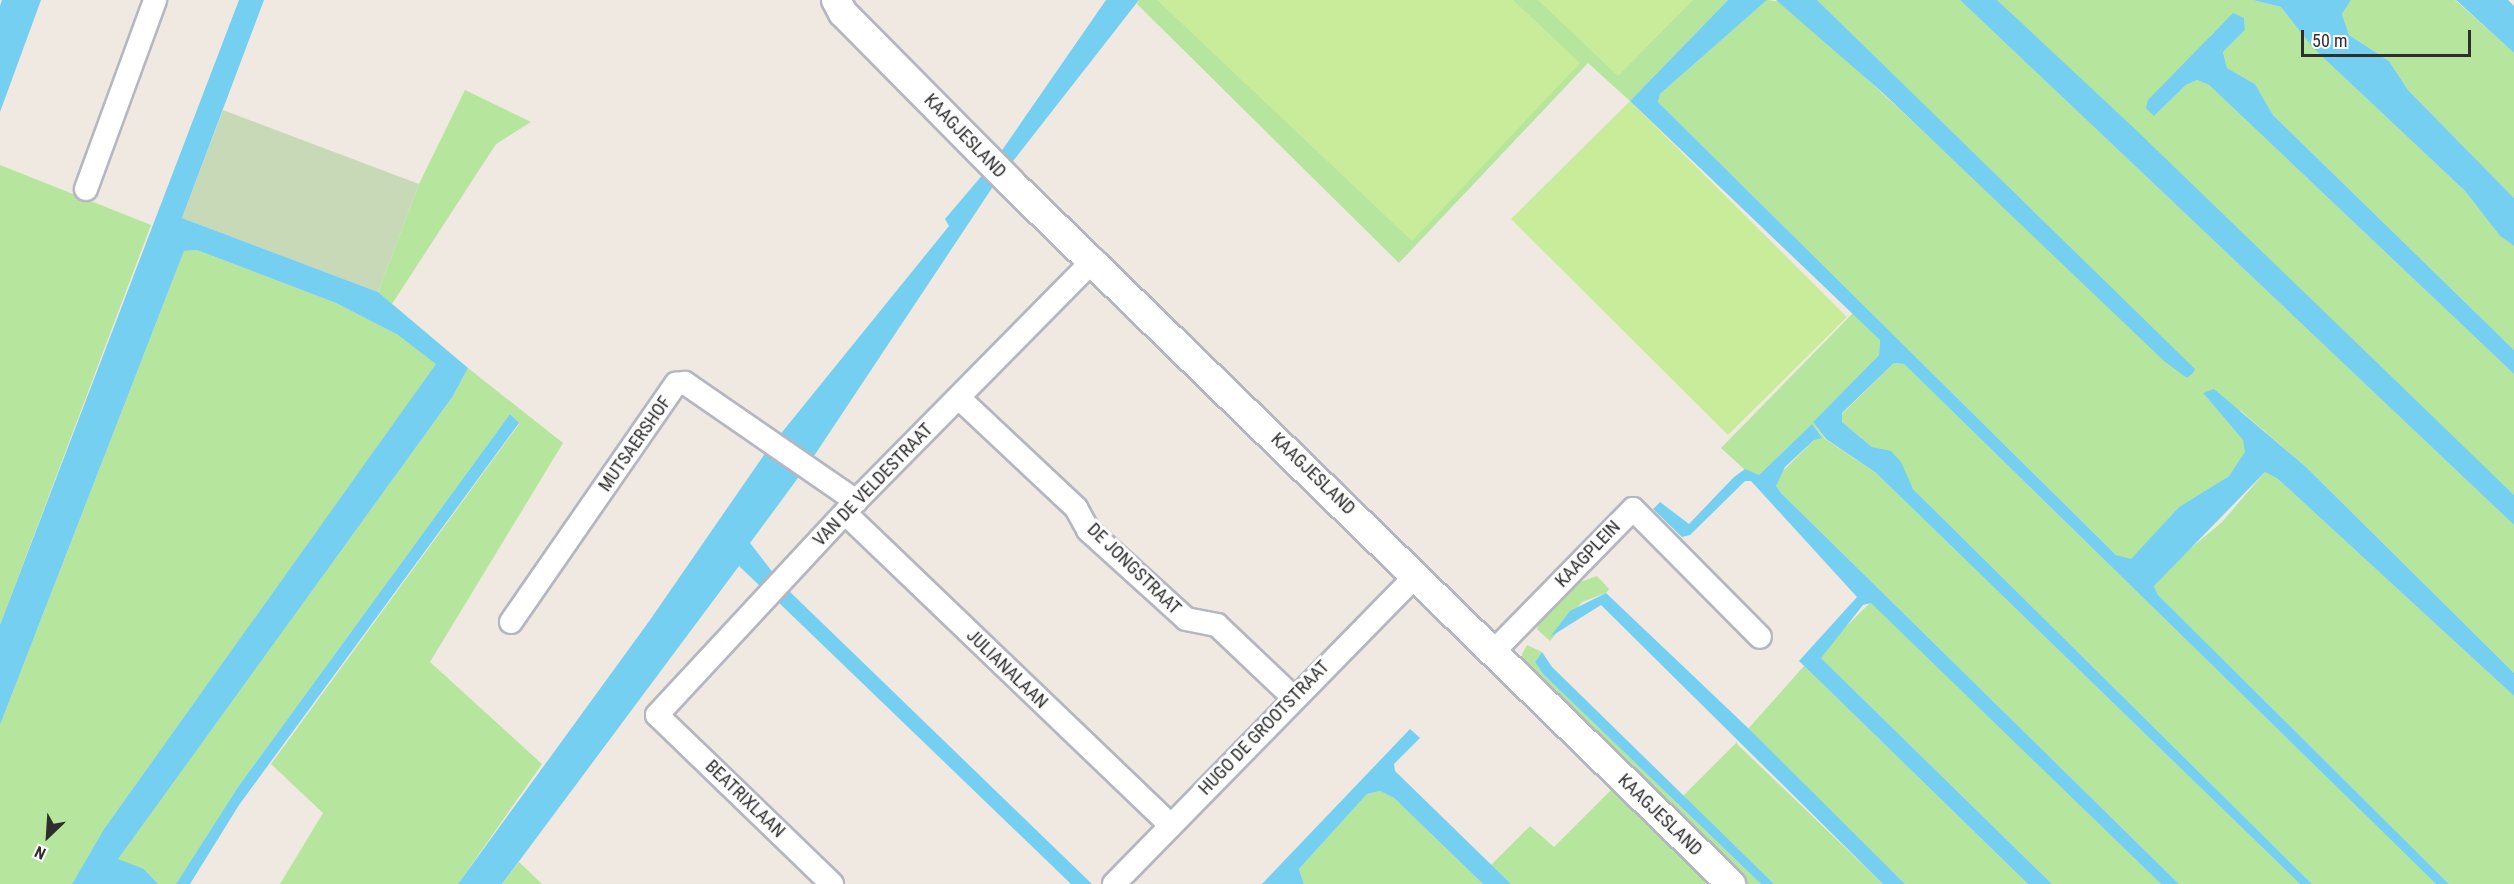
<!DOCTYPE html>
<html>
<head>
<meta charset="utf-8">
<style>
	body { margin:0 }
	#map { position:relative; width:2514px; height:884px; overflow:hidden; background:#efe9e1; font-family:"Roboto Condensed",sans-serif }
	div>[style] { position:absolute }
	.green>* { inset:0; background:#b6e59e }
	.cemetery>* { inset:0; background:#c8d9b8 }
	.pitch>* { inset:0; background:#c9ec9a }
	.water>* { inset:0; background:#75cff0 }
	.roads { filter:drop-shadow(2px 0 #b4b7c1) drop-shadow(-2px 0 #b4b7c1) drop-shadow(0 2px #b4b7c1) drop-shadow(0 -2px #b4b7c1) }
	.minor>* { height:22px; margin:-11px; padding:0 11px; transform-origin:11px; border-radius:11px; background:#fff }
	.tertiary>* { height:28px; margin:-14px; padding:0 14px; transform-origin:14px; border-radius:14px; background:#fff }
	span { translate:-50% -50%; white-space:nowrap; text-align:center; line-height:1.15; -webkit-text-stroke:6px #fff; paint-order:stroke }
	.street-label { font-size:18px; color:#2e2e2e }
	.north { position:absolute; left:18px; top:806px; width:60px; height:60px; -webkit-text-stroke:4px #fff; paint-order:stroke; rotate:205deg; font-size:16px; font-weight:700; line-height:24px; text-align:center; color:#2e2e2e }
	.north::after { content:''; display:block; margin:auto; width:21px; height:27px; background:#2e2e2e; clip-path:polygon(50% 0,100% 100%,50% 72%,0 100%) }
	.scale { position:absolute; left:2301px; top:30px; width:170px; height:27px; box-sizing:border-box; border:3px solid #2e2e2e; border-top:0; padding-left:8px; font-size:18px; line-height:21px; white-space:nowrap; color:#2e2e2e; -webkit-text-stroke:4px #fff; paint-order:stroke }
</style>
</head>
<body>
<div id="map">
	<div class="green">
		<div style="clip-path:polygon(1139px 0,1728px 0,1630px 101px,1588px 63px,1399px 263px,1137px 4px)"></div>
		<div style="clip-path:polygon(1767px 0,1782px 2px,1806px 22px,2187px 378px,2194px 369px,1817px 0,1960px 0,2514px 525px,2514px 673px,2306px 467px,2241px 411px,2203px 393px,2243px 440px,2246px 452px,2229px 476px,2179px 507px,2131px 560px,2116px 555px,1658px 102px,1660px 94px)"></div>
		<div style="clip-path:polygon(1997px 0,2253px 0,2281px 7px,2313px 48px,2465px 191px,2500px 236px,2514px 246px,2514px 350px,2273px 115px,2255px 84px,2227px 68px,2223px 52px,2245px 30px,2244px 18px,2233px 14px,2211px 35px,2154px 116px,2186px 85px,2197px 80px,2209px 85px,2514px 374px,2514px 495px)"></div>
		<div style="clip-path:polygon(2351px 0,2455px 0,2514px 53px,2514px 198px,2408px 90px,2389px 61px,2349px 35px,2342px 14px)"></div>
		<div style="clip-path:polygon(465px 90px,531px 122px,496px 144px,392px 304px,378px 292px,419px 184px)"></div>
		<div style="clip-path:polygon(0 165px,151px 225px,0 625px)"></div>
		<div style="clip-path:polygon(197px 250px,336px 303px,398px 335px,437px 363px,104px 829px,72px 884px,0 884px,0 725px,184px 251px)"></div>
		<div style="clip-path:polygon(1854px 312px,1880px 340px,1879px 355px,1813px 422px,1825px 439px,1875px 472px,2300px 884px,2179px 884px,1781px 493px,1776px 486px,1779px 475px,1814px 440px,1812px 424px,1759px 475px,1745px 470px,1721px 448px)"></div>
		<div style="clip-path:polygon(1894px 363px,1904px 364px,2436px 884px,2312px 884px,1913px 489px,1891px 452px,1872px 447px,1842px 422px,1842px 414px)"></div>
		<div style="clip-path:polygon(468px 368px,563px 443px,430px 662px,542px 764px,458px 884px,280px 884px,323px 813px,271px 764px,519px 424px,510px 414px,238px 787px,176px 884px,158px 884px,144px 869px,117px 860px,453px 396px)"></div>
		<div style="clip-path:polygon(2265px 472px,2278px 479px,2514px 696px,2514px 884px,2449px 884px,2158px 595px,2154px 586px,2172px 564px,2222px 522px)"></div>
		<div style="clip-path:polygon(1597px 576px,1609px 589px,1606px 593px,1582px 602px,1550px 641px,1537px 629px,1539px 621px,1575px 584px)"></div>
		<div style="clip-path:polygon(1871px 602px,2161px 884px,2052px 884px,1821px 658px,1822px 650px)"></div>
		<div style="clip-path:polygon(1527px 645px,1542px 652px,1535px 662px,1543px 674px,1761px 884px,1745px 884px,1523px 670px,1522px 654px)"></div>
		<div style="clip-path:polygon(1804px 666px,2028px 884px,1905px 884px,1821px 803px,1748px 729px)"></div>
		<div style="clip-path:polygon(1737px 742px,1737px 744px,1883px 884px,1774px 884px,1683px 796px)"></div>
		<div style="clip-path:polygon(1612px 789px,1709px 884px,1511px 884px,1491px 865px,1530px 826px,1554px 847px)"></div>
		<div style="clip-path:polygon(1380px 791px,1394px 798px,1483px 884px,1304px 884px,1299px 869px,1367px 794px)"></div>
		<div style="clip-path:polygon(519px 862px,542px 884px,502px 884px)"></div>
	</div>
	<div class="cemetery">
		<div style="clip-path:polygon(223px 110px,419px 184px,378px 292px,182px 218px)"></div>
	</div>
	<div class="pitch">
		<div style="clip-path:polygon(1157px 0,1513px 0,1580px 63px,1412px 241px)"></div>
		<div style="clip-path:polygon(1538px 0,1693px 0,1618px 76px)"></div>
		<div style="clip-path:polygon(1630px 101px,1847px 317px,1728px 435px,1511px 219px)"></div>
	</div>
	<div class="water">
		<div style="clip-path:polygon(2px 0,41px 0,0 112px,0 6px)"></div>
		<div style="clip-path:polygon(239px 0,264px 0,182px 218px,378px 292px,468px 368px,453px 396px,118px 859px,144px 869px,158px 884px,72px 884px,104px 829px,436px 364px,398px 335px,336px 303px,197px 250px,184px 251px,0 725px,0 625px)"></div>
		<div style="clip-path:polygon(1106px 0,1139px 0,992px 188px,812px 459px,750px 543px,774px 574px,761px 587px,739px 566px,502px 884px,458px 884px,650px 620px,766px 452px,949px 226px,945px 219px,996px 159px)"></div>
		<div style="clip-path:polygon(1728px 0,1767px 0,1660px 94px,1658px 102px,2116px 555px,2131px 559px,2179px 507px,2229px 476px,2245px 452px,2243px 440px,2203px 393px,2214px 389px,2306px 467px,2514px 673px,2514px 696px,2278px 479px,2265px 472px,2154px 586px,2158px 595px,2449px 884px,2436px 884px,1904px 364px,1894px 363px,1842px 413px,1842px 422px,1872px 447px,1891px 451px,1901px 462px,1913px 489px,2312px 884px,2300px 884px,1875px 472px,1826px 439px,1813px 422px,1879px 355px,1880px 340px,1630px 101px)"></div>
		<div style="clip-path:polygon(1776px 0,1817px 0,2195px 369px,2193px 373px,2187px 378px,2164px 361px,1883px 93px)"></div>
		<div style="clip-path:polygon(1960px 0,1997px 0,2135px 129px,2514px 495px,2514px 525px)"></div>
		<div style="clip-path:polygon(2253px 0,2351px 0,2342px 14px,2349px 35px,2389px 61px,2408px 90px,2514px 198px,2514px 246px,2500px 236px,2465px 191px,2313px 48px,2281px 7px)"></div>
		<div style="clip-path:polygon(2456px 0,2508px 0,2514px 6px,2514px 53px)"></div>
		<div style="clip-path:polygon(2233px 13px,2244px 18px,2245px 30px,2223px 52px,2227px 68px,2255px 84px,2273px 115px,2514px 350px,2514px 374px,2209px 85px,2197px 80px,2186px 85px,2154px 116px,2146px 108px,2148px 100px)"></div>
		<div style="clip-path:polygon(510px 414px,519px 423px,239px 805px,190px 884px,176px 884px,238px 787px)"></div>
		<div style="clip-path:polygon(1812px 424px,1822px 438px,1814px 440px,1785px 467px,1776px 486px,1781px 493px,2179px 884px,2161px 884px,1871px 603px,1863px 605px,1821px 658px,2052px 884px,2028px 884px,1799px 661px,1857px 597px,1751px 481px,1745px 481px,1690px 535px,1682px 537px,1653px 509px,1660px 502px,1689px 524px,1734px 477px,1745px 469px,1759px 475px)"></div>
		<div style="clip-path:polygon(787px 589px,1092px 884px,1071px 884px,776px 600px)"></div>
		<div style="clip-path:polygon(1606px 593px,1747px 727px,1905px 884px,1883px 884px,1601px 605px,1550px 637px,1570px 611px)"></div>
		<div style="clip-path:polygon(1542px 652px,1552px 667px,1774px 884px,1761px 884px,1543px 674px,1535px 662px)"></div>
		<div style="clip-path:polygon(1410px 729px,1420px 738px,1394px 764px,1395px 771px,1511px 884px,1483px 884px,1394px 798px,1380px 791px,1367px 794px,1299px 869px,1304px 884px,1262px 884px)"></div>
	</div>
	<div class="roads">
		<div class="minor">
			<div style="left:86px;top:189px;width:201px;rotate:-69.9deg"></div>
			<div style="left:959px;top:398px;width:161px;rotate:43.2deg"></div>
			<div style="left:1076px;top:508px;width:25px;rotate:61deg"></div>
			<div style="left:1088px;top:530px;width:132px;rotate:42.2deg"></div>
			<div style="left:1186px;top:619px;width:32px;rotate:11deg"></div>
			<div style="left:1217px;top:625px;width:106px;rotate:43.5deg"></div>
			<div style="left:845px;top:513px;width:449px;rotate:43.8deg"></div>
			<div style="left:511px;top:622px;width:290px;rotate:-55.3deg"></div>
			<div style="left:676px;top:384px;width:9px;rotate:-6deg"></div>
			<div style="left:685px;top:383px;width:208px;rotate:34.6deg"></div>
			<div style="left:1493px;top:652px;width:200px;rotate:-45.6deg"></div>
			<div style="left:1633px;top:509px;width:180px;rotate:45.2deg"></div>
			<div style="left:832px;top:884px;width:243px;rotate:-136deg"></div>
			<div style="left:657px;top:715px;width:292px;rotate:-47.1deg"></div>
			<div style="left:856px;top:501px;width:339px;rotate:-45.4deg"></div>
			<div style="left:1114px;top:884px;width:433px;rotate:-45.6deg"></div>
		</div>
		<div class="tertiary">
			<div style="left:836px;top:0;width:15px;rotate:62deg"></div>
			<div style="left:843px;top:13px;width:239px;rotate:45.3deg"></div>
			<div style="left:1011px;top:183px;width:1005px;rotate:44.23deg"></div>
		</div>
	</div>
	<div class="street-label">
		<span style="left:965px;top:136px;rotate:46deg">KAAGJESLAND</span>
		<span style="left:635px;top:444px;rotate:-55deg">MUTSAERSHOF</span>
		<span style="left:1313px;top:474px;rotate:44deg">KAAGJESLAND</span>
		<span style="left:873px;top:485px;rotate:-46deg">VAN DE VELDESTRAAT</span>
		<span style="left:1588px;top:554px;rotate:-46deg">KAAGPLEIN</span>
		<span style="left:1134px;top:569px;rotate:44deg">DE JONGSTRAAT</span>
		<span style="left:1007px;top:669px;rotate:44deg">JULIANALAAN</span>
		<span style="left:1264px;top:728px;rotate:-46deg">HUGO DE GROOTSTRAAT</span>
		<span style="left:745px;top:799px;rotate:44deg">BEATRIXLAAN</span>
		<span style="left:1660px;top:815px;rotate:44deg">KAAGJESLAND</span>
	</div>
	<div class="north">N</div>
	<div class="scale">50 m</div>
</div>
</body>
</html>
